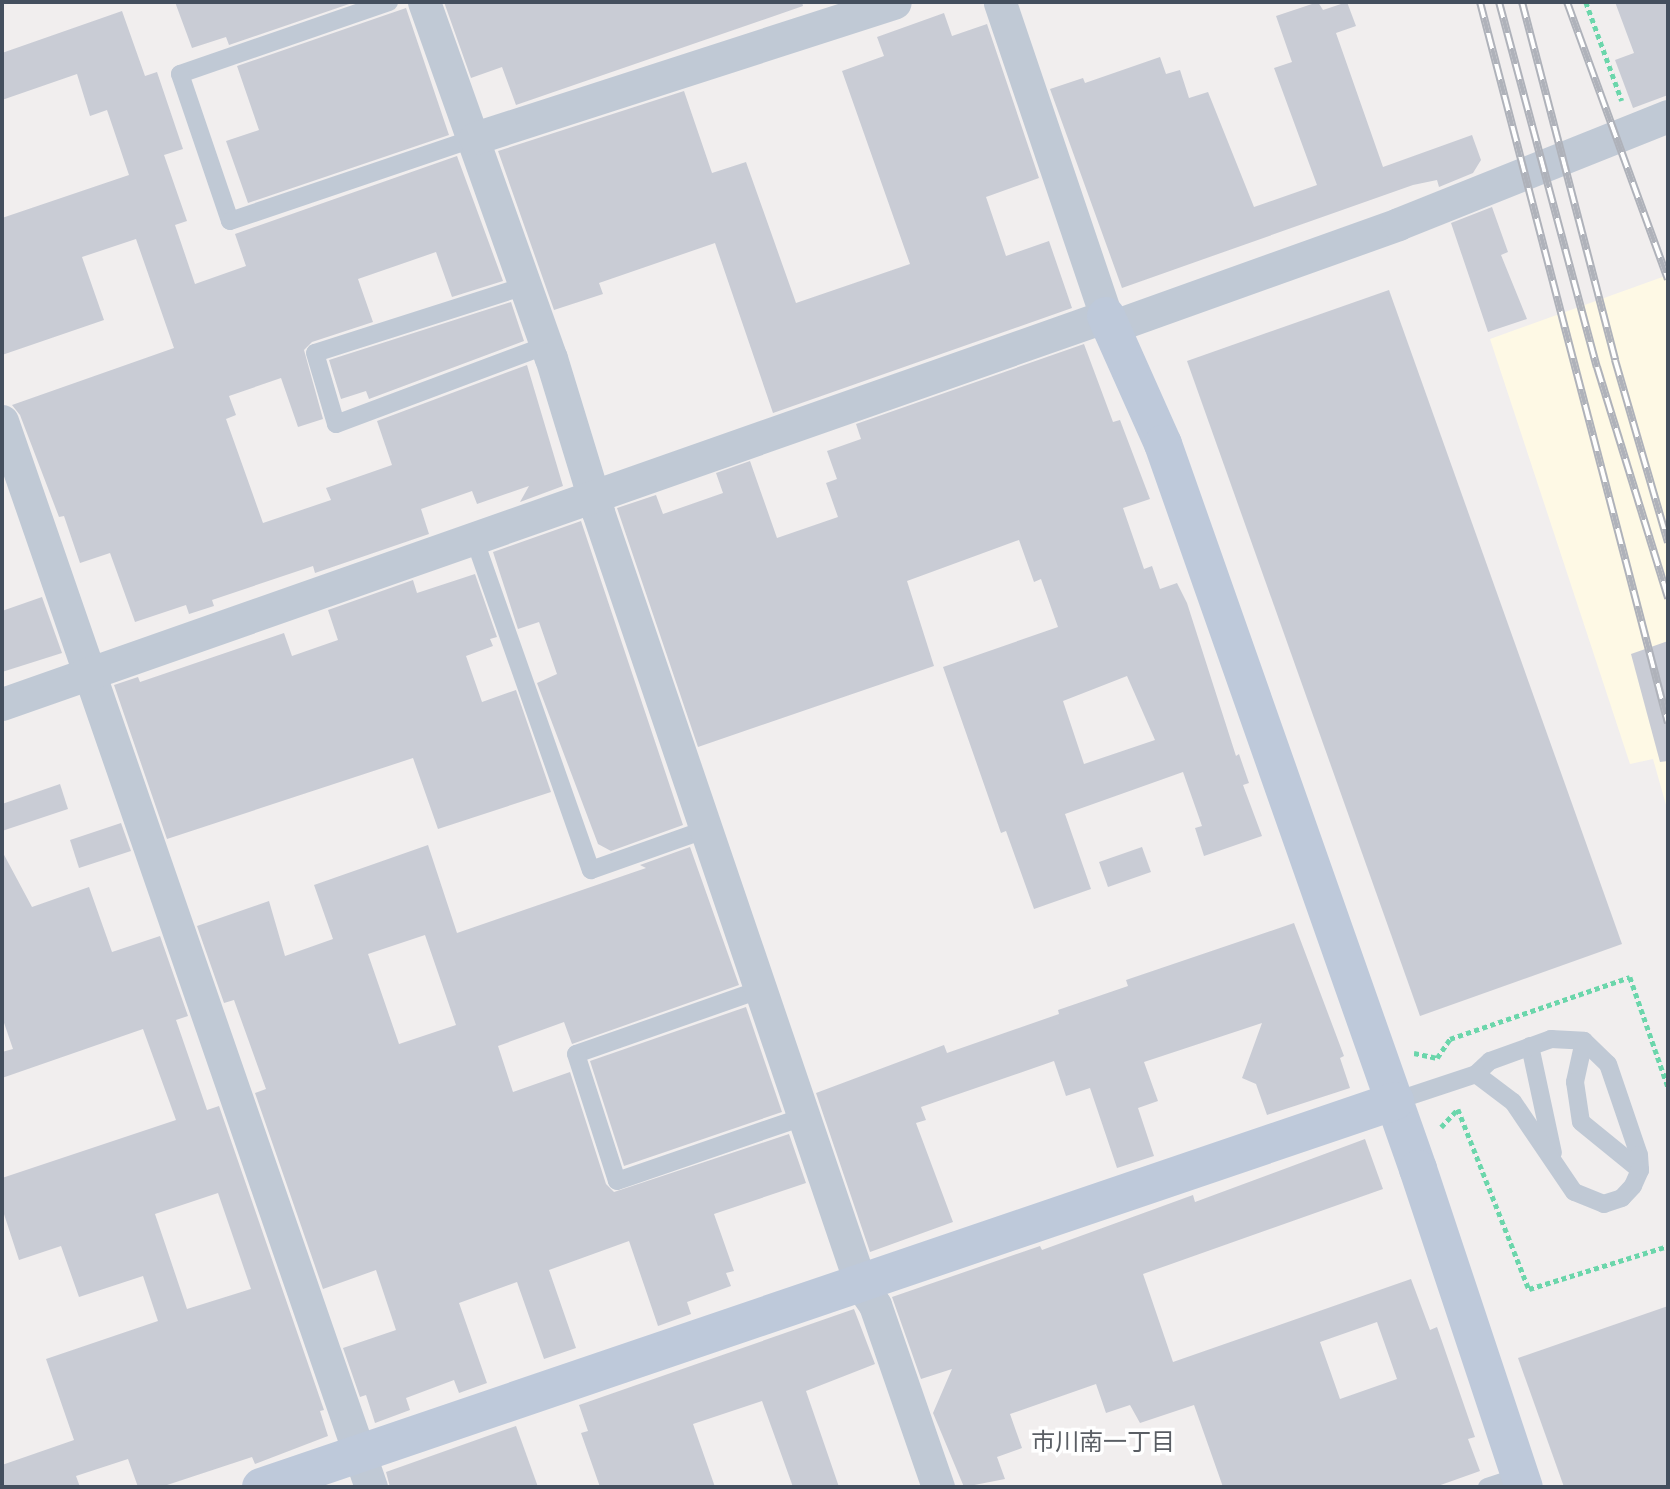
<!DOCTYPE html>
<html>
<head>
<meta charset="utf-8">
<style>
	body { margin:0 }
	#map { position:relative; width:1670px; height:1489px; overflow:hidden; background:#f1eeee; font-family:"Work Sans","Noto Sans JP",sans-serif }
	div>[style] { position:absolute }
	.commercial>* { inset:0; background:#fef9e5 }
	.building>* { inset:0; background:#c9ccd5 }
	.path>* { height:4.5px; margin-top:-2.25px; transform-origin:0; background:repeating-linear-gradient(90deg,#6bd6ab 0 5px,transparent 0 8.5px) }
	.lane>* { height:18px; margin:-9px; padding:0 9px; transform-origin:9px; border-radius:9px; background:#c0c9d5 }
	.street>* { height:33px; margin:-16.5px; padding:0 16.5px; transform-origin:16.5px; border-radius:16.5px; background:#c0c9d5 }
	.secondary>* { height:38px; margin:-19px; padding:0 19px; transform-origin:19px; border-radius:19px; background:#bec9da }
	.rail>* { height:8px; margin-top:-4px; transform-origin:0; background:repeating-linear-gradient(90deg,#fff 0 16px,#afb2ba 0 32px); box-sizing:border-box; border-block:2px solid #afb2ba }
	span { translate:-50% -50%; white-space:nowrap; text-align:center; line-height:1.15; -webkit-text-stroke:7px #fff; paint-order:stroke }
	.neighbourhood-label { font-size:24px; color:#5a5e64 }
	.frame { position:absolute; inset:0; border:4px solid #444f5e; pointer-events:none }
</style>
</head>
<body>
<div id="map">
	<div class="commercial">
		<div style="clip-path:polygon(1668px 275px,1668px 812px,1653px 759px,1630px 764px,1490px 339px)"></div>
	</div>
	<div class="building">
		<div style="clip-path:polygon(175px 2px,355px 2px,229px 45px,226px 37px,192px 48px)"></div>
		<div style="clip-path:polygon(444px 2px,802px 2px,803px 6px,516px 105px,502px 67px,471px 78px)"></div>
		<div style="clip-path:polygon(1318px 2px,1323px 10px,1347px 2px,1356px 26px,1336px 33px,1383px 167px,1472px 135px,1481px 160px,1473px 173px,1439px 187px,1437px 180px,1413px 185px,1122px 288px,1050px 89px,1083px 78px,1085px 83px,1160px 57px,1166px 74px,1180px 70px,1189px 98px,1208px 92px,1254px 207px,1317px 185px,1274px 68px,1292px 62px,1276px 16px)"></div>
		<div style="clip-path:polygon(1615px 2px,1668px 2px,1668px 95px,1633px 108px,1615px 60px,1634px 53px)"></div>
		<div style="clip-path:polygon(406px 8px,449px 135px,248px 203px,226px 141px,259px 130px,237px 66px)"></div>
		<div style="clip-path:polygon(122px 11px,145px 76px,157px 72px,183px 149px,164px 155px,187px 221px,175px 225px,195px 284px,246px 266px,235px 234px,457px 156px,503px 281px,452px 297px,436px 252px,358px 279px,373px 322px,312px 342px,304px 350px,323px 419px,298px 427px,281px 378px,229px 396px,236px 415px,226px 419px,263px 523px,331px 500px,326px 488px,392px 465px,377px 421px,527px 365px,563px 486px,520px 502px,529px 486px,477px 504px,472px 491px,421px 509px,429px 534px,315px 573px,313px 566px,212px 600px,214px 606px,189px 614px,186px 605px,135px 622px,110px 553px,80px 563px,64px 516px,59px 517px,20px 415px,12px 405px,174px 348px,136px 239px,82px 257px,104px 320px,2px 355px,2px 218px,129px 175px,107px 110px,90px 116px,77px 74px,2px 100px,2px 53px)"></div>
		<div style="clip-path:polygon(944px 13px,952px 36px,987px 24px,1039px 178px,986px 197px,1006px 256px,1049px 241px,1072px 308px,773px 413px,715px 243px,599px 283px,603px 294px,554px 310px,498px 151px,684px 91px,712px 173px,746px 162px,796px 303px,910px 264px,842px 71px,884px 56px,877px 37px)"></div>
		<div style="clip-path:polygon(1492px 207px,1508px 252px,1501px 255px,1527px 319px,1488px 332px,1451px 223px)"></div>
		<div style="clip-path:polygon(1389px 290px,1622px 944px,1420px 1016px,1187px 361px)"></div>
		<div style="clip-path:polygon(511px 302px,524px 341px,369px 399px,366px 391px,341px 399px,329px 360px)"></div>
		<div style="clip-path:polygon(evenodd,1084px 344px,1113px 422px,1120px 420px,1150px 499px,1123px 508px,1144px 569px,1152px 566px,1160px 589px,1177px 583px,1187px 603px,1236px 756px,1239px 754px,1249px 783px,1243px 785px,1262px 836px,1204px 856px,1195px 828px,1202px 826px,1183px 772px,1065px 814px,1091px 889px,1034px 909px,1006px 831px,1001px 833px,943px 667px,1058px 627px,1041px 579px,1034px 582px,1019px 540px,907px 581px,934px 666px,698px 747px,617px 508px,656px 495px,663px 514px,723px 493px,716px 473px,750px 461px,777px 538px,838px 517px,826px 483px,837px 479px,827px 451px,861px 439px,856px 424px,1084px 344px,1127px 676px,1155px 740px,1084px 764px,1063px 701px,1127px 676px)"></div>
		<div style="clip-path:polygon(581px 521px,683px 825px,611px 851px,598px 844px,537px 683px,557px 674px,539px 622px,518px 629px,493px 552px)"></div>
		<div style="clip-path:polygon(475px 574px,497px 637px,490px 639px,493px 646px,466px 656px,482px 702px,516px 690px,551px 792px,438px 829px,413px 758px,167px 839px,114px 685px,138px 677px,140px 682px,284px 633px,292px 656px,338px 640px,328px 610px,413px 580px,417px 593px)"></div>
		<div style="clip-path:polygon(42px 597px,62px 653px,2px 672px,2px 611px)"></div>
		<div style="clip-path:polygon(1668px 641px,1668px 761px,1660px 762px,1631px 654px)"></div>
		<div style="clip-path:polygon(60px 784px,68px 809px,2px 831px,2px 804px)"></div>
		<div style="clip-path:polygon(121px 823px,131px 851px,79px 868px,70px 840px)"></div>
		<div style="clip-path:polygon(evenodd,428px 845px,457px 933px,646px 868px,640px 865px,690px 847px,739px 985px,572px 1044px,564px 1022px,498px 1046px,513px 1092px,570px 1072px,606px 1184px,614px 1192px,789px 1134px,806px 1183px,714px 1214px,734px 1271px,726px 1273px,731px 1286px,687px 1302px,691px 1314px,658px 1326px,629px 1241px,549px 1270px,576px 1348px,544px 1359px,517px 1282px,459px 1303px,487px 1383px,459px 1393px,454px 1380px,406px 1398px,410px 1410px,375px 1423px,366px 1395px,360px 1397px,343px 1348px,396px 1330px,376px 1270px,323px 1289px,255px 1093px,266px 1089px,234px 1000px,224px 1003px,197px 926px,269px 901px,285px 956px,333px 939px,314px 885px,428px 845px,425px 935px,456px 1025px,399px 1044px,368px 954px,425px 935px)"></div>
		<div style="clip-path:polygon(1142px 847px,1151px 872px,1108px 887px,1099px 862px)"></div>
		<div style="clip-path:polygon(evenodd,2px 851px,32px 907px,89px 887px,112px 952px,160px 936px,188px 1016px,176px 1020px,207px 1110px,219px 1106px,324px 1410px,320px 1411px,328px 1436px,255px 1464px,252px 1457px,161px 1487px,138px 1487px,128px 1459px,76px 1476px,80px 1487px,2px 1487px,2px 1465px,74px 1440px,46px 1359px,158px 1321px,143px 1276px,79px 1297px,61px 1246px,19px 1260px,2px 1208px,2px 1178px,176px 1120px,143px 1029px,2px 1078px,2px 1052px,13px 1049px,2px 1017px,2px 851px,218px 1193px,251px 1289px,187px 1309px,155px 1214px,218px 1193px)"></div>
		<div style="clip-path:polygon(1294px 923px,1344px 1056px,1340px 1058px,1350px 1088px,1267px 1115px,1256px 1084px,1242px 1078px,1262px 1023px,1144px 1062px,1158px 1101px,1138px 1108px,1154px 1156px,1117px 1168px,1090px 1088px,1066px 1096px,1054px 1061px,921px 1107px,926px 1120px,916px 1123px,953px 1222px,870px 1252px,816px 1093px,944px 1045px,947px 1053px,1059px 1014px,1058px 1010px,1128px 986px,1126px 980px)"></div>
		<div style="clip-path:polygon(746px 1007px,782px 1112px,624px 1166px,590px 1061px)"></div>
		<div style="clip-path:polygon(evenodd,1365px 1139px,1383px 1189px,1143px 1274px,1173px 1362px,1411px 1279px,1430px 1330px,1437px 1327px,1475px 1437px,1468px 1439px,1480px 1471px,1435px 1487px,1223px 1487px,1194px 1405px,1140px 1423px,1130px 1405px,1106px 1413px,1096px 1384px,1010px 1414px,1022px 1448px,997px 1457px,1005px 1479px,964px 1487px,933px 1413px,952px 1369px,921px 1379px,892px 1297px,1040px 1246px,1042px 1250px,1193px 1195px,1195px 1202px,1365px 1139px,1377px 1322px,1397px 1379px,1340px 1399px,1320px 1342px,1377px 1322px)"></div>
		<div style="clip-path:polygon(1668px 1306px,1668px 1487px,1564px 1487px,1518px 1358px)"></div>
		<div style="clip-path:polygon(854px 1309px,875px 1364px,806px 1391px,839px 1487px,793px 1487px,762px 1401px,693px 1424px,715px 1487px,600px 1487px,581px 1433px,588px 1431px,579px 1405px)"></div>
		<div style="clip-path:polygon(516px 1426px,538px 1487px,390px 1487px,386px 1472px)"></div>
	</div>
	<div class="path">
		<div style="left:1586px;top:2px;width:105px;rotate:70deg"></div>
		<div style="left:1414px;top:1053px;width:24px;rotate:12deg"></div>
		<div style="left:1437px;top:1058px;width:23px;rotate:-56deg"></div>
		<div style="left:1450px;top:1039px;width:190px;rotate:-19deg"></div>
		<div style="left:1630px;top:977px;width:116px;rotate:70.9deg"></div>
		<div style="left:1441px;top:1127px;width:25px;rotate:-47deg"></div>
		<div style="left:1458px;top:1109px;width:193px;rotate:68.5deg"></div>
		<div style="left:1529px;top:1289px;width:145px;rotate:-17.2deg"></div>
	</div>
	<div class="lane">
		<div style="left:389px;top:2px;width:221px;rotate:161deg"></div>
		<div style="left:180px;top:74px;width:155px;rotate:71.2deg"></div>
		<div style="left:230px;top:221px;width:259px;rotate:-18.7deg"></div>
		<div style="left:525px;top:286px;width:220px;rotate:162.3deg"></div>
		<div style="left:315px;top:353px;width:74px;rotate:73.5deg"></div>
		<div style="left:336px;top:424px;width:223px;rotate:-20.5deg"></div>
		<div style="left:475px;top:541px;width:349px;rotate:70.6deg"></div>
		<div style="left:591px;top:870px;width:123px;rotate:-19.5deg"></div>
		<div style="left:762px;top:989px;width:197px;rotate:160.7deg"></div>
		<div style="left:576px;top:1054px;width:133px;rotate:72.1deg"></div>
		<div style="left:617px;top:1181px;width:200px;rotate:-19deg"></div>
		<div style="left:1584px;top:1041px;width:42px;rotate:102.4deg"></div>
		<div style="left:1575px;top:1082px;width:40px;rotate:81.5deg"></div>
		<div style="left:1581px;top:1122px;width:76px;rotate:39.1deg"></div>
		<div style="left:1530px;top:1046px;width:109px;rotate:77.9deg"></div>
		<div style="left:1395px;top:1101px;width:85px;rotate:-18.4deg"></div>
		<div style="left:1476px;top:1074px;width:19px;rotate:-43deg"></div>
		<div style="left:1490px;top:1061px;width:65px;rotate:-19.8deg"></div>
		<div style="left:1551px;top:1039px;width:33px;rotate:3deg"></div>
		<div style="left:1584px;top:1041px;width:33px;rotate:44deg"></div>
		<div style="left:1608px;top:1064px;width:96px;rotate:71.2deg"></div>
		<div style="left:1639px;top:1155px;width:15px;rotate:86deg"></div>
		<div style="left:1640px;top:1170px;width:17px;rotate:114deg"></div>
		<div style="left:1633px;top:1186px;width:16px;rotate:133deg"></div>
		<div style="left:1622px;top:1198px;width:19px;rotate:162deg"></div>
		<div style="left:1604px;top:1204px;width:32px;rotate:-158deg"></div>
		<div style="left:1574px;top:1192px;width:109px;rotate:-124.1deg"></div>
		<div style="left:1513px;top:1102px;width:46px;rotate:-142.9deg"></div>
		<div style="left:1487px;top:1487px;width:35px;rotate:-18deg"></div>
	</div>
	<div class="street">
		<div style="left:424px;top:2px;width:378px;rotate:70.4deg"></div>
		<div style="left:551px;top:358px;width:161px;rotate:73deg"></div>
		<div style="left:598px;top:512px;width:817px;rotate:71.21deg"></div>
		<div style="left:861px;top:1285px;width:24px;rotate:55deg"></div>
		<div style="left:875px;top:1305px;width:193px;rotate:70.9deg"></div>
		<div style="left:475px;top:138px;width:441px;rotate:-17.9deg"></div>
		<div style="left:1111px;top:327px;width:305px;rotate:-19.7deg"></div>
		<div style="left:1398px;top:224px;width:291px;rotate:-21.8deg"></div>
		<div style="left:2px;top:421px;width:1128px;rotate:70.91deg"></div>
		<div style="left:2px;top:704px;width:1170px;rotate:-19.36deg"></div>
		<div style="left:1106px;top:316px;width:331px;rotate:-108.7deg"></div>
	</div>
	<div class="secondary">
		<div style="left:1106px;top:316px;width:140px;rotate:66deg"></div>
		<div style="left:1163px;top:444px;width:769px;rotate:70.62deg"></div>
		<div style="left:1418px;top:1169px;width:335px;rotate:71.6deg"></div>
		<div style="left:261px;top:1487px;width:1198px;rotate:-18.8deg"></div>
	</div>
	<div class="rail">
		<div style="left:1480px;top:2px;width:745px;rotate:75.39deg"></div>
		<div style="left:1499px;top:2px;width:378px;rotate:75deg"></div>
		<div style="left:1597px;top:367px;width:242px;rotate:72.9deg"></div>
		<div style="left:1522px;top:2px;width:370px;rotate:75.4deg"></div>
		<div style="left:1615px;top:360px;width:190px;rotate:73.8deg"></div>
		<div style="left:1567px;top:2px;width:295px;rotate:70deg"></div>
	</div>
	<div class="neighbourhood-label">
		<span style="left:1103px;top:1443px">市川南一丁目</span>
	</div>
	<div class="frame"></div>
</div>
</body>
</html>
